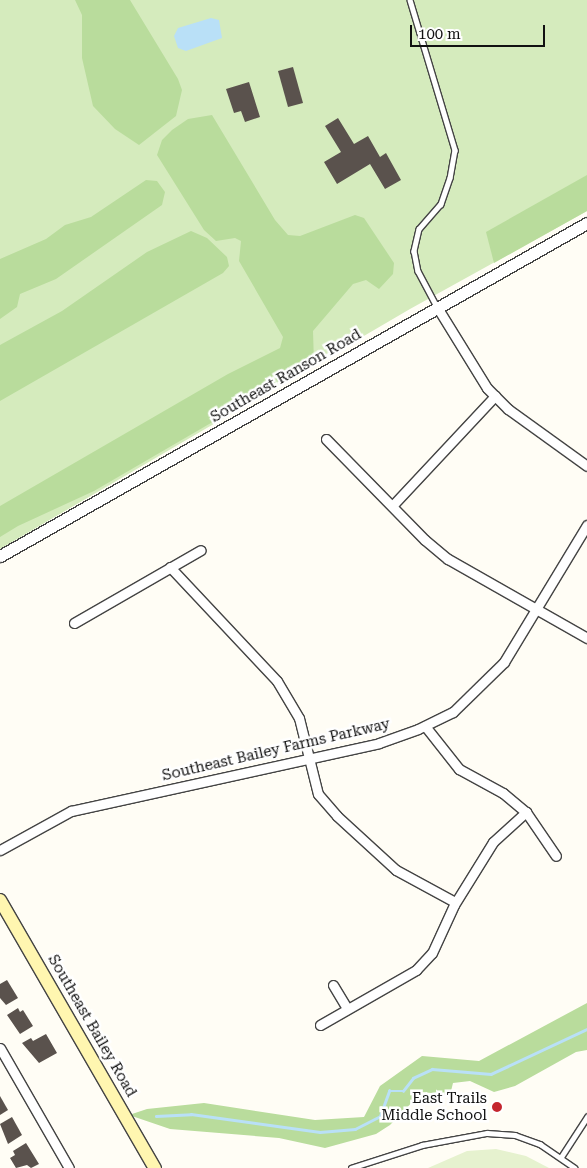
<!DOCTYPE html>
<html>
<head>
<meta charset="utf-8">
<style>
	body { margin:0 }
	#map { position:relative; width:587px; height:1168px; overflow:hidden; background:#fffdf5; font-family:"Roboto Serif",serif }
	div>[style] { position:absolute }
	.green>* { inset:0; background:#d5ebbd }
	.forest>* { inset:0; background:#b9dc9c }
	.pitch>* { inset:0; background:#e6f2cf }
	.water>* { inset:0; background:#b9e0f7 }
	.stream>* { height:2.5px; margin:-1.25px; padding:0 1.25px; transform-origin:1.25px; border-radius:1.25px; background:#b9e0f7 }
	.building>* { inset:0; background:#5a524d }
	.roads { filter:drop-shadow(1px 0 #444) drop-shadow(-1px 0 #444) drop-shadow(0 1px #444) drop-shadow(0 -1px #444) }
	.service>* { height:4.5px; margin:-2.25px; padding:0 2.25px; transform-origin:2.25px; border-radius:2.25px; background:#fff }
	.minor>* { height:9px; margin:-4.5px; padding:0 4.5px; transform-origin:4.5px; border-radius:4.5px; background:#fff }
	.tertiary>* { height:11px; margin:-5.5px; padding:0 5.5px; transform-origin:5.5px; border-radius:5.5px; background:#fff }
	.secondary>* { height:12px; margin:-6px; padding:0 6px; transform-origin:6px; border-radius:6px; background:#fff6b0 }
	.dots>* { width:14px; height:14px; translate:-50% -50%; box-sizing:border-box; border:2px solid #fff; border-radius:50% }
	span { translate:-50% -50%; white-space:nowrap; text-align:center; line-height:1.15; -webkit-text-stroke:5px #fff; paint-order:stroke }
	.street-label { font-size:15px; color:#111 }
	.poi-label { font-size:15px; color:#111 }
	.right { translate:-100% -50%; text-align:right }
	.scale { position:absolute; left:410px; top:25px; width:135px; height:22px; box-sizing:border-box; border:2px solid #111; border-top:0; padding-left:6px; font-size:15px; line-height:18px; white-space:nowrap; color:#111; -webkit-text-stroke:4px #fff; paint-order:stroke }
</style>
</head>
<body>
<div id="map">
	<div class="green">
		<div style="clip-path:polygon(0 0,587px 0,587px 211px,410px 309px,0 549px)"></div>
	</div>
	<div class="forest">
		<div style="clip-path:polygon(75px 0,130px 0,178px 79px,182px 90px,176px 116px,139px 145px,115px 129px,93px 106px,82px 58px,82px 15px)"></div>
		<div style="clip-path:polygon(212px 115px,275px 220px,288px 235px,300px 236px,355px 215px,364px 218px,394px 263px,393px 274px,379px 289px,366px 280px,353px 284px,313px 331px,314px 363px,94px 491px,18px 526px,0 537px,0 506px,228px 374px,280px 348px,283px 337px,239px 261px,241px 241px,235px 238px,216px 241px,204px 230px,157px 155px,162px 140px,172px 130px,188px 119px)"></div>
		<div style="clip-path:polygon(587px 175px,587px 211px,494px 263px,486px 232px)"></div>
		<div style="clip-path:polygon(146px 180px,157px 181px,165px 192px,162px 205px,56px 279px,20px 294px,17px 307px,0 319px,0 259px,46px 239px,65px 225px,91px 217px)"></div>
		<div style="clip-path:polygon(191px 231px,207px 238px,227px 257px,229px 266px,223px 273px,0 401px,0 345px,62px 311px,147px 252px)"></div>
		<div style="clip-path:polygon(587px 1003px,587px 1050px,576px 1052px,515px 1086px,494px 1092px,470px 1081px,453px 1083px,450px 1095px,422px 1092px,390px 1125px,376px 1134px,325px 1148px,279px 1138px,170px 1129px,129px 1115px,147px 1109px,204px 1103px,315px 1120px,364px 1117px,380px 1086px,422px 1056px,479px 1061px)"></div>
	</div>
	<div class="pitch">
		<div style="clip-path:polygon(496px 1149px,526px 1156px,549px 1168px,428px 1168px,467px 1151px)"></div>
	</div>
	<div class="water">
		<div style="clip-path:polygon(211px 18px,219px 20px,222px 38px,186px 51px,178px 48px,174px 36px,178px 28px)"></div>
	</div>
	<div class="stream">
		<div style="left:156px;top:1116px;width:35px;rotate:-3deg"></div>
		<div style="left:191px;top:1114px;width:130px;rotate:7.9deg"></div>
		<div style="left:320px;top:1132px;width:35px;rotate:-5deg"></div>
		<div style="left:355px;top:1129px;width:28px;rotate:-27deg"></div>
		<div style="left:380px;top:1116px;width:27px;rotate:-70deg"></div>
		<div style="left:389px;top:1091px;width:14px"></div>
		<div style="left:403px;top:1091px;width:16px;rotate:-52deg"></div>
		<div style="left:413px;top:1078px;width:21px;rotate:-25deg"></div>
		<div style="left:432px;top:1069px;width:59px;rotate:4.8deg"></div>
		<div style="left:491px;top:1074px;width:106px;rotate:-25.1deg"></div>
	</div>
	<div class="building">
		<div style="clip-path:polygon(293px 67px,303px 103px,288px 107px,278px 71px)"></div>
		<div style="clip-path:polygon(249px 82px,260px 117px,245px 122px,241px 111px,234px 113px,226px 89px)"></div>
		<div style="clip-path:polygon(338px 118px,354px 144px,368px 136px,380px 157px,386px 153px,401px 180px,385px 189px,370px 164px,337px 184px,324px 162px,341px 152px,325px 126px)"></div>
		<div style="clip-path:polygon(7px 980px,18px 998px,6px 1005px,0 998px,0 984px)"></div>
		<div style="clip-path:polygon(18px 1008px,20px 1012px,23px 1010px,33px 1026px,20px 1034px,7px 1015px)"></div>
		<div style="clip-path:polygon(46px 1034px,57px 1053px,39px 1063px,22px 1043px,31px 1038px,33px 1041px)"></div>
		<div style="clip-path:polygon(0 1096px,8px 1110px,0 1115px)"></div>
		<div style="clip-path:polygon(12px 1117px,22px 1135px,8px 1144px,0 1124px)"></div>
		<div style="clip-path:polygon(26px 1143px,39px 1164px,31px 1168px,27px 1165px,16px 1168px,10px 1158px,15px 1155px,13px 1151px)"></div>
	</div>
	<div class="roads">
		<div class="service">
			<div style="left:410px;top:0;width:157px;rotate:73.3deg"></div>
			<div style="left:455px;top:150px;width:28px;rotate:100deg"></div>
			<div style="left:450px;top:178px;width:28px;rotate:109deg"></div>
			<div style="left:441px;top:204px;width:33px;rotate:131deg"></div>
			<div style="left:419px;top:229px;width:23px;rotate:103deg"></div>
			<div style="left:414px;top:251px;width:20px;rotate:79deg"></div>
			<div style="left:418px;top:271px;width:40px;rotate:62deg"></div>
			<div style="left:561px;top:1157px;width:48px;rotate:-57deg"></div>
			<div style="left:351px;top:1168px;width:75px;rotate:-17.9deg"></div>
			<div style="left:422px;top:1145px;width:66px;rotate:-10.5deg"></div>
			<div style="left:487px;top:1133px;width:28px;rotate:4deg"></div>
			<div style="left:515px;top:1135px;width:27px;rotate:20deg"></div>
			<div style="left:540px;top:1144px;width:42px;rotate:34.4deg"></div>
		</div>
		<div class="minor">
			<div style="left:437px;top:307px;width:95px;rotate:58.3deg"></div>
			<div style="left:487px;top:388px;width:30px;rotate:45deg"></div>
			<div style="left:508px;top:409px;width:97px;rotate:35.8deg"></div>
			<div style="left:326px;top:439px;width:141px;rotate:45.6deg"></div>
			<div style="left:425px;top:540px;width:30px;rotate:40deg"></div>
			<div style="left:448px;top:559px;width:160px;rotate:29.6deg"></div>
			<div style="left:392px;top:506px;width:151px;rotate:-46.9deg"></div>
			<div style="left:170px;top:567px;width:156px;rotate:46.8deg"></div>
			<div style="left:277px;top:681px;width:43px;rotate:59.3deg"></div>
			<div style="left:299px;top:718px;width:78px;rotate:76deg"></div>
			<div style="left:318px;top:794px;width:29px;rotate:49deg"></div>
			<div style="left:337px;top:816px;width:80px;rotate:42.5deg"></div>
			<div style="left:396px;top:870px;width:67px;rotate:28.5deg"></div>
			<div style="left:74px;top:623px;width:146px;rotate:-29.9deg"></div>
			<div style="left:425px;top:726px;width:55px;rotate:51.7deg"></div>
			<div style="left:459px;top:769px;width:50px;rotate:28.6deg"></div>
			<div style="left:503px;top:793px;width:30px;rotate:40deg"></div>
			<div style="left:526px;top:812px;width:53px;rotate:55.7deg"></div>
			<div style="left:0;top:850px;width:81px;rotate:-28.8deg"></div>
			<div style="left:71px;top:811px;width:315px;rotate:-12.4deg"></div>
			<div style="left:379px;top:743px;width:41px;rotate:-19.7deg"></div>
			<div style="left:418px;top:729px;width:39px;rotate:-26deg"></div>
			<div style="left:453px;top:712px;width:71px;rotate:-44.4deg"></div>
			<div style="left:504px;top:662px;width:160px;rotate:-58.8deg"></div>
			<div style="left:333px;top:985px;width:27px;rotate:59deg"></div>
			<div style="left:320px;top:1025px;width:111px;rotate:-29.8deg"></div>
			<div style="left:416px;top:970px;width:23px;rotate:-47deg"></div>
			<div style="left:432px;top:953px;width:53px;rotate:-65.4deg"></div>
			<div style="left:454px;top:905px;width:74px;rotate:-58.2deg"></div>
			<div style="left:493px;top:842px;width:45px;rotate:-42.3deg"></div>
			<div style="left:0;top:1048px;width:138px;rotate:60.1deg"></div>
		</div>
		<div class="tertiary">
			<div style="left:0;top:556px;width:675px;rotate:-29.57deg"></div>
		</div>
		<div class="secondary">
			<div style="left:0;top:900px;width:310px;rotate:60deg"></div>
		</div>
	</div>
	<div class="dots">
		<div style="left:497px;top:1107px;background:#c4262e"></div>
	</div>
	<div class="street-label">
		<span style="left:286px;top:376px;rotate:-30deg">Southeast Ranson Road</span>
		<span style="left:276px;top:750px;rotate:-13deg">Southeast Bailey Farms Parkway</span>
		<span style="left:92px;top:1026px;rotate:60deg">Southeast Bailey Road</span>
	</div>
	<div class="poi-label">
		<span class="right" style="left:487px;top:1107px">East Trails<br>Middle School</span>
	</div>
	<div class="scale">100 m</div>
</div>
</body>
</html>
